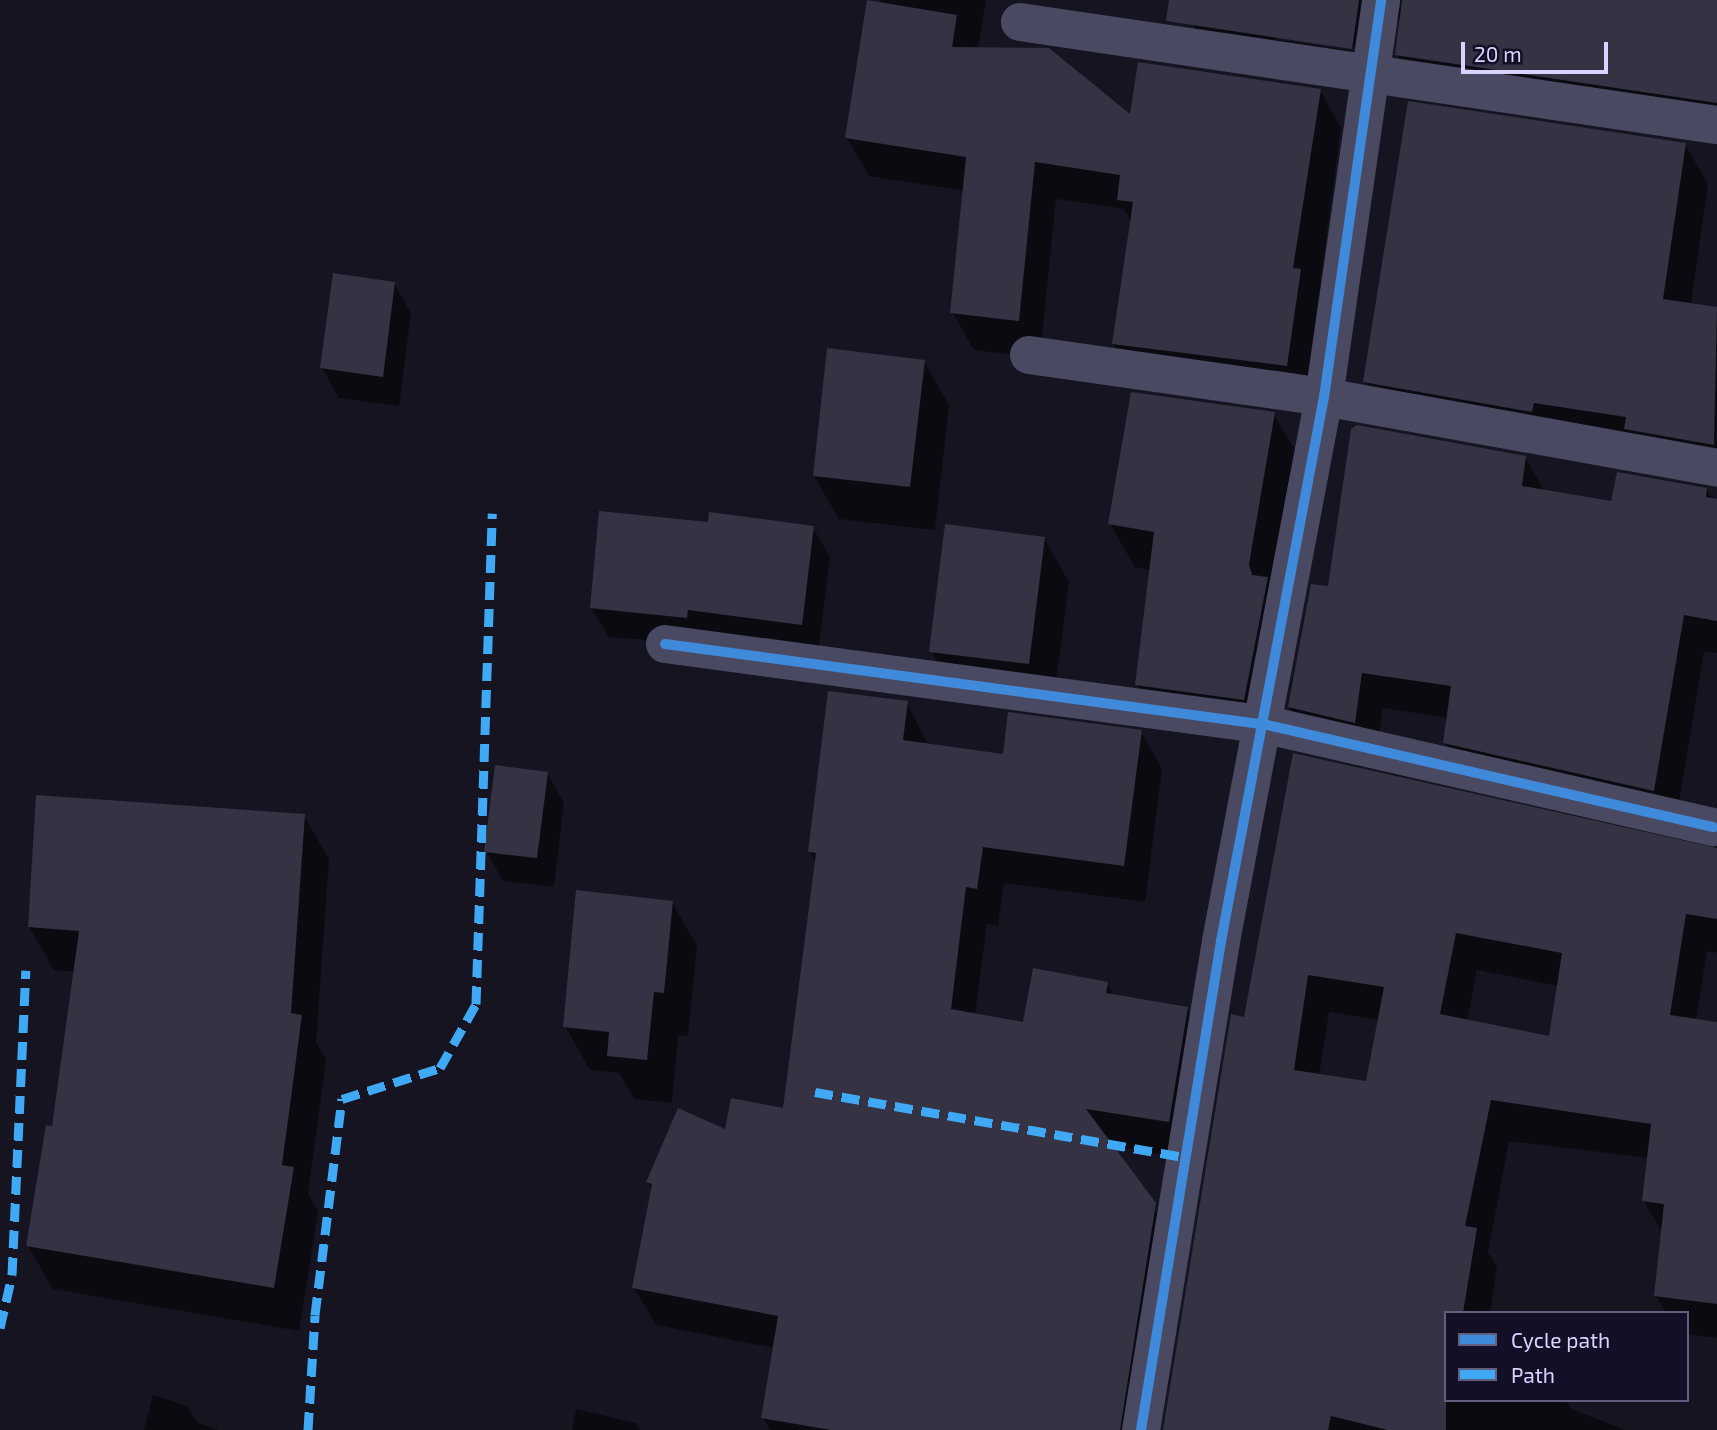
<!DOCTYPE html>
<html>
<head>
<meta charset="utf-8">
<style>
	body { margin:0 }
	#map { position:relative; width:1717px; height:1430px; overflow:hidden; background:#161421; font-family:"Exo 2",sans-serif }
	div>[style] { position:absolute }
	.shadow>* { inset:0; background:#0007 }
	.building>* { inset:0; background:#343243 }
	.minor>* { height:38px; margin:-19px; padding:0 19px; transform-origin:19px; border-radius:19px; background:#4a4962 }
	.quiet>* { height:9px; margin-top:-4.5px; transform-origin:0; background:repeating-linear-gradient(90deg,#3fa9f5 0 18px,transparent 0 27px) }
	.cycleway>* { height:10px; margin:-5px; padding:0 5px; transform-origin:5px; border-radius:5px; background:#408adc }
	span { translate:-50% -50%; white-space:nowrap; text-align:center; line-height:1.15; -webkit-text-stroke:6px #130f26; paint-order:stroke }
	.legend { position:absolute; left:1444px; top:1311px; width:245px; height:91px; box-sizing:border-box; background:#130f26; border:2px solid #625e7d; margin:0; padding:9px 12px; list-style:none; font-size:21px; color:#d9d4ff }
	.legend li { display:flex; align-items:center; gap:14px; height:35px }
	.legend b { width:35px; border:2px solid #625e7d }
	.scale { position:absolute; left:1461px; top:42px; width:147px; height:32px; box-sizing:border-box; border:4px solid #d9d4ff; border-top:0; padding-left:9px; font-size:21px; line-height:24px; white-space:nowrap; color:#d9d4ff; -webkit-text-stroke:5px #130f26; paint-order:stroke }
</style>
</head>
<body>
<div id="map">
	<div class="shadow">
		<div style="clip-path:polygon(881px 0,986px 0,978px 49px,1131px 118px,1320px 90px,1341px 128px,1304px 406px,1135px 381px,1113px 344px,1132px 223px,1124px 209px,1056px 199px,1040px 358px,974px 350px,952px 312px,965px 191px,869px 176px,847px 138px)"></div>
		<div style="clip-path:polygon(evenodd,1178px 0,1717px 0,1717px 142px,1420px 95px,1397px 55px,1400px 21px,1386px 27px,1374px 88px,1258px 71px,1237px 34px,1196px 30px,1178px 0,1275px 36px,1361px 48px,1360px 52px,1275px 39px,1275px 36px)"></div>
		<div style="clip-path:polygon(1685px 144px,1708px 184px,1691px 304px,1717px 308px,1717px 481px,1388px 422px,1365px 381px)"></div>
		<div style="clip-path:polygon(394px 283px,411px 313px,399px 406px,339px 398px,322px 368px)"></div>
		<div style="clip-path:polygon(924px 361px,949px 405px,935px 530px,839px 519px,814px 476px)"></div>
		<div style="clip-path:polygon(1274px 414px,1299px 457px,1269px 743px,1162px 728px,1137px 685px,1151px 570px,1135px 567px,1110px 524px)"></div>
		<div style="clip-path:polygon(1525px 457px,1545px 492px,1613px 503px,1706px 490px,1717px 501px,1717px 653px,1704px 651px,1675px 827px,1466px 779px,1445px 743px,1449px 718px,1383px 708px,1376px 758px,1310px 743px,1289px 707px,1329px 588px)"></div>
		<div style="clip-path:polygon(813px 528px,830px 557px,818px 654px,609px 637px,591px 608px)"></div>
		<div style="clip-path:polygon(1044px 538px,1069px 582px,1053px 707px,956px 695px,931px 651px)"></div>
		<div style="clip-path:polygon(907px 703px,928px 745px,1004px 756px,1141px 732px,1162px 769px,1145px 902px,1004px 883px,998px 926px,987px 924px,975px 1015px,1024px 1024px,1107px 984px,1114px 996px,1187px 1009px,1209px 1046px,1190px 1159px,1112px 1146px,1177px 1242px,1146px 1430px,770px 1430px,763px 1418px,774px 1348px,656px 1325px,634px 1288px,652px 1189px,648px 1182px,726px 1132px,785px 1110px,817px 864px,809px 852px)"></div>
		<div style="clip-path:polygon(evenodd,1295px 756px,1708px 850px,1717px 846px,1717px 953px,1707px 951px,1696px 1020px,1717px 1024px,1717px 1338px,1687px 1334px,1687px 1313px,1666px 1313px,1656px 1296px,1662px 1232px,1644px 1201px,1649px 1158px,1509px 1141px,1488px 1252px,1497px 1267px,1490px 1313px,1446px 1313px,1446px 1400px,1566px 1400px,1571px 1409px,1626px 1430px,1165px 1430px,1295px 756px,1477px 970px,1558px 986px,1551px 1038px,1467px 1021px,1477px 970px,1295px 756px,1329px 1012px,1379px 1020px,1367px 1083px,1319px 1076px,1329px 1012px)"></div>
		<div style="clip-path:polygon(547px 773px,564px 803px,554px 887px,503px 881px,486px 851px)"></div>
		<div style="clip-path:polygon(304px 816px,329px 859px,316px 1042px,326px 1060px,308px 1194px,318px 1212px,299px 1331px,53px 1289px,28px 1246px,53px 1128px,75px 972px,54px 970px,29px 927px)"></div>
		<div style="clip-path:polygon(672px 902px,697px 946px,688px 1036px,678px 1035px,672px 1103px,634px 1099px,619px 1073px,590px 1070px,565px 1026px)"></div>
		<div style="clip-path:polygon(153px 1395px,187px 1406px,198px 1423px,219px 1430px,144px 1430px)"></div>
		<div style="clip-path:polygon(576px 1409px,636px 1423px,640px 1430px,572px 1430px)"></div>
	</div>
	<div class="building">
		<div style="clip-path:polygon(867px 0,957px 15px,952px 47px,1049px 48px,1130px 114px,1138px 62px,1321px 89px,1293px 268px,1301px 269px,1287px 366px,1112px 344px,1133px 202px,1117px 200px,1120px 175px,1035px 162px,1019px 321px,950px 313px,966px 157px,845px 138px)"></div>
		<div style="clip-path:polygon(1169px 0,1359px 0,1352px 49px,1166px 21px)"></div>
		<div style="clip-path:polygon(1402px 0,1717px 0,1717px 103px,1395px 55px)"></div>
		<div style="clip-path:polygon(1408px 101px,1686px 143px,1663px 299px,1717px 307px,1714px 445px,1624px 429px,1626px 417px,1534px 403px,1532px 412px,1363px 382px)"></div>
		<div style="clip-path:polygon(333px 273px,395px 282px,383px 377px,320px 368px)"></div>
		<div style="clip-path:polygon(827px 348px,925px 360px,910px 487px,813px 476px)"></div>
		<div style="clip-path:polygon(1131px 392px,1275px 412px,1249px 564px,1252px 575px,1268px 577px,1244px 700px,1135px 685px,1154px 532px,1108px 524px)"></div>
		<div style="clip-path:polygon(1357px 425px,1526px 456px,1522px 486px,1611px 501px,1617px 472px,1707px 488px,1706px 497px,1717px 499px,1717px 621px,1684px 615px,1654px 791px,1443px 743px,1451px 686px,1362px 673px,1355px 723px,1288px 707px,1311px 584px,1328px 586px,1351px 429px)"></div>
		<div style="clip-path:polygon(599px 511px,708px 522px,709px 512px,814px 526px,802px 625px,688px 610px,687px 618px,590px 608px)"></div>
		<div style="clip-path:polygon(945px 524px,1045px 537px,1029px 664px,929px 652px)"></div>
		<div style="clip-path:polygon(828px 691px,908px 701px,903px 740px,1003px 754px,1008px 712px,1142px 730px,1124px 866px,983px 847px,977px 889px,966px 887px,951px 1009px,1023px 1022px,1033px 968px,1108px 982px,1106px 993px,1188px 1007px,1169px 1122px,1086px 1109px,1156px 1203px,1120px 1430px,831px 1430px,761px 1418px,778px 1316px,632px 1288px,652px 1184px,646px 1182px,678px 1108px,725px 1129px,731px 1098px,783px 1108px,816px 853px,808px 852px)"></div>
		<div style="clip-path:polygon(evenodd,1293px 753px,1717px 848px,1717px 919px,1686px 914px,1670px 1015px,1717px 1022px,1717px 1304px,1654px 1296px,1664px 1204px,1642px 1201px,1651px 1124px,1491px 1100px,1465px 1226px,1477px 1228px,1463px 1313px,1446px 1313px,1446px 1430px,1388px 1430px,1331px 1416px,1328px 1430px,1163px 1430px,1231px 1014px,1244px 1017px,1293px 753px,1456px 933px,1562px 953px,1549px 1036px,1440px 1014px,1456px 933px,1293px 753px,1308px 975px,1384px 987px,1366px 1081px,1294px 1070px,1308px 975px)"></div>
		<div style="clip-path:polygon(495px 765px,548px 772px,537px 858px,484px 852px)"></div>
		<div style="clip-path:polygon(36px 795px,305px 814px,291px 1013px,302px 1015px,282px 1165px,294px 1167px,274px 1288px,26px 1246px,46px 1125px,52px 1126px,79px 931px,28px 927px)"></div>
		<div style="clip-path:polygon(576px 890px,673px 901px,664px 993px,654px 992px,647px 1060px,607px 1056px,609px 1032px,563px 1027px)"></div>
	</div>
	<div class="minor">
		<div style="left:1020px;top:22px;width:705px;rotate:8.41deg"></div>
		<div style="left:1029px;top:355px;width:298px;rotate:8.1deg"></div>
		<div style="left:1324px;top:397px;width:399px;rotate:10.2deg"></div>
		<div style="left:665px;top:644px;width:607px;rotate:7.66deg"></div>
		<div style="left:1267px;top:725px;width:458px;rotate:12.9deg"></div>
		<div style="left:1141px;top:1430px;width:496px;rotate:-80.7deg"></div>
		<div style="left:1221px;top:941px;width:554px;rotate:-79.28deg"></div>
		<div style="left:1324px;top:397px;width:401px;rotate:-81.8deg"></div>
	</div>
	<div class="quiet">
		<div style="left:815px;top:1092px;width:380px;rotate:10deg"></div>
		<div style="left:0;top:1328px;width:54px;rotate:-77.2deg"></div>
		<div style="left:12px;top:1275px;width:305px;rotate:-87.4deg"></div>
		<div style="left:308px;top:1430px;width:115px;rotate:-86.5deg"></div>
		<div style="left:315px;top:1315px;width:218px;rotate:-82.9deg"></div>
		<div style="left:342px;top:1099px;width:103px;rotate:-17.6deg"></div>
		<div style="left:440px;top:1068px;width:73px;rotate:-60.6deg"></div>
		<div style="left:476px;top:1004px;width:491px;rotate:-88.1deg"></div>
	</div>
	<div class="cycleway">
		<div style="left:665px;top:644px;width:607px;rotate:7.66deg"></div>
		<div style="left:1267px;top:725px;width:458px;rotate:12.9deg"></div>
		<div style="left:1141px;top:1430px;width:496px;rotate:-80.7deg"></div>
		<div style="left:1221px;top:941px;width:554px;rotate:-79.28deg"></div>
		<div style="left:1324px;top:397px;width:401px;rotate:-81.8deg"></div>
	</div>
	<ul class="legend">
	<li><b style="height:9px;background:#408adc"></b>Cycle path</li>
	<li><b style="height:9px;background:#3fa9f5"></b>Path</li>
	</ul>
	<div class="scale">20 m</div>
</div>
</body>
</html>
